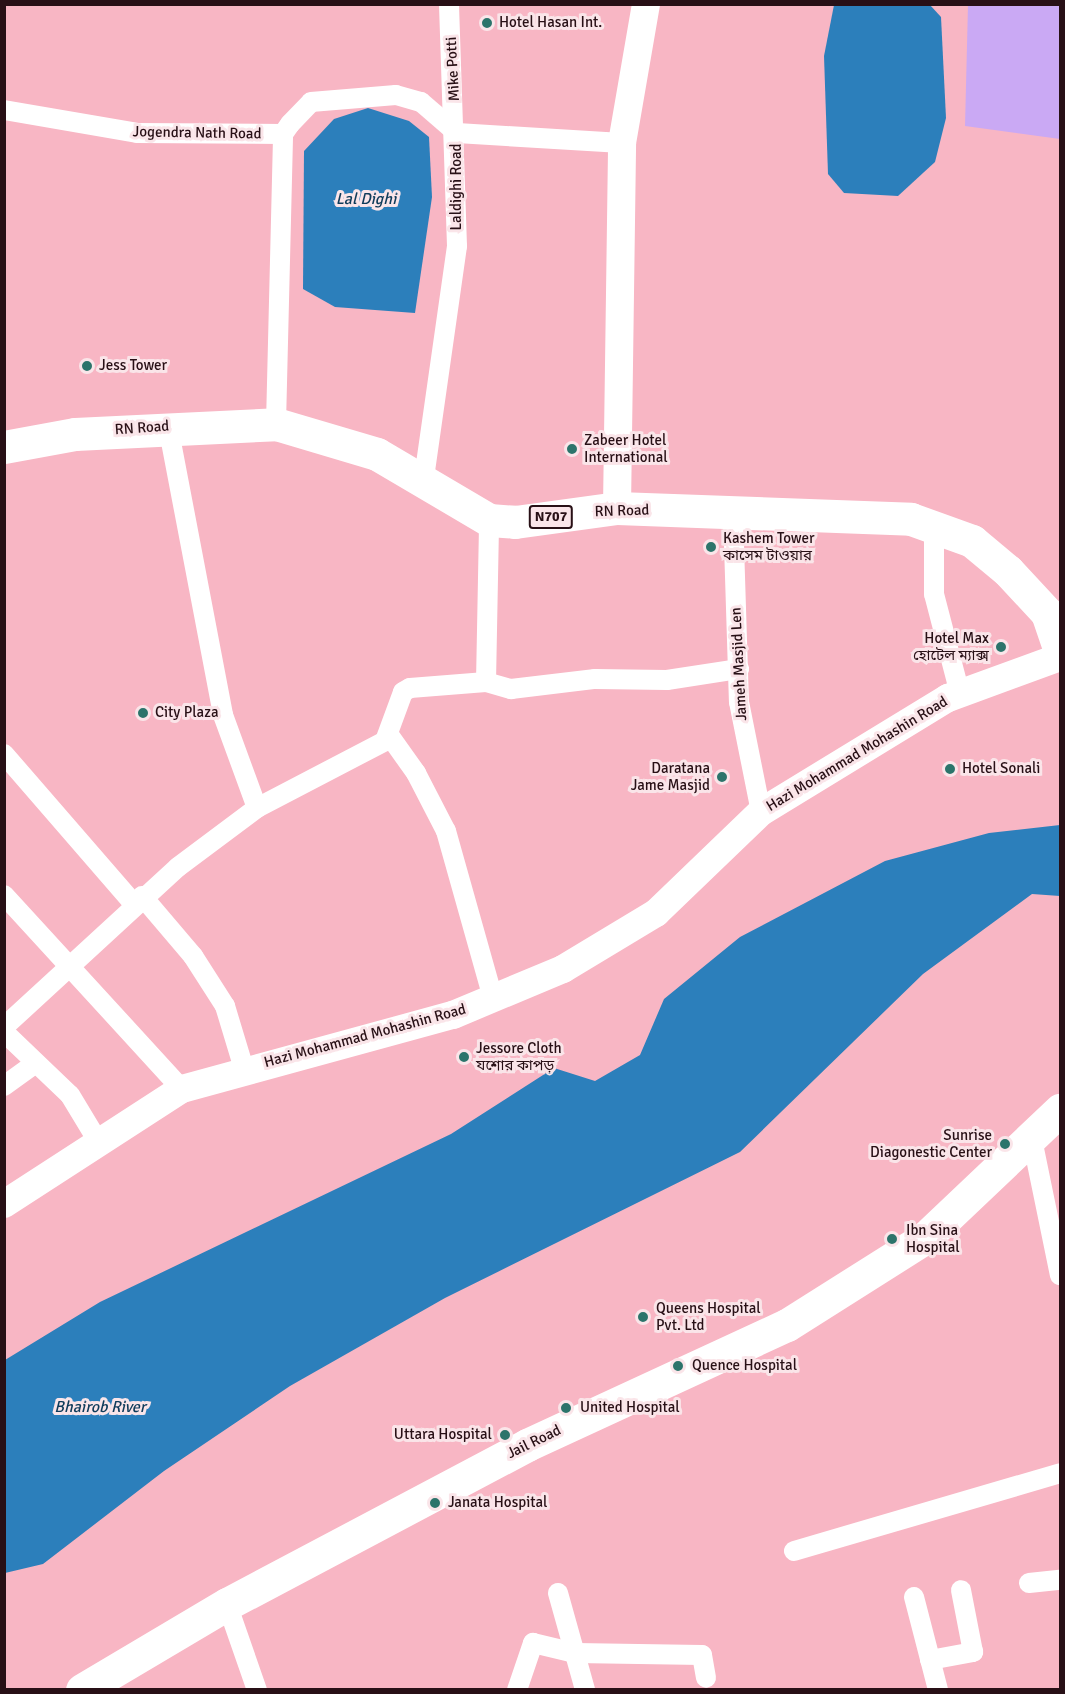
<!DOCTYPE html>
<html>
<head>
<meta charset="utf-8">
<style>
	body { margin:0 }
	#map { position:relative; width:1065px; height:1694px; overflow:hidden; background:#f8b6c4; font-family:Signika,"Noto Sans Bengali",sans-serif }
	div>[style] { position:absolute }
	.green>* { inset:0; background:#caa9f4 }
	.water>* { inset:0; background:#2c7fbb }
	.street>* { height:20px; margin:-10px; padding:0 10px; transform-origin:10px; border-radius:10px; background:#fff }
	.secondary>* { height:28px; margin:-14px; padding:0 14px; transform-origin:14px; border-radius:14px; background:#fff }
	.highway>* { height:33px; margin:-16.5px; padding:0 16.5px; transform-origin:16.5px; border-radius:16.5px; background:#fff }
	.dots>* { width:16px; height:16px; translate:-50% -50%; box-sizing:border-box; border:3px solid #fae5e9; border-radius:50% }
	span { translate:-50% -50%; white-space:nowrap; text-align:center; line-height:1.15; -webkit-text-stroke:6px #fae5e9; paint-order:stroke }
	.shield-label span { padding:2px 4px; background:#fae5e9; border:2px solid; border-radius:4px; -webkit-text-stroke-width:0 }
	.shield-label { font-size:14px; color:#281016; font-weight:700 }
	.poi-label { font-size:15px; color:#281016 }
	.left { translate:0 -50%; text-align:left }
	.right { translate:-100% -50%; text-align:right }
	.street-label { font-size:15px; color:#281016 }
	.water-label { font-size:16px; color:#0f3b5a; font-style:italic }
	.frame { position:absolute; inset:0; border:6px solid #281016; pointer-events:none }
</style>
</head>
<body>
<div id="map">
	<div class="green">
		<div style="clip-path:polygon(968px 5px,1060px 5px,1060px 139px,965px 126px)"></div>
	</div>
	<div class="water">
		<div style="clip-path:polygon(834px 5px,930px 5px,941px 17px,946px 118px,935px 162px,898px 196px,844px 193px,828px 174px,824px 56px)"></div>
		<div style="clip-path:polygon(368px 108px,409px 121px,429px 137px,432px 197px,415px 313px,335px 307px,303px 289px,304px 151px,334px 119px)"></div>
		<div style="clip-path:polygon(1060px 825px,1060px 896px,1032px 894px,923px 974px,740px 1152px,445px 1298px,290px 1386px,164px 1471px,43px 1564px,5px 1573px,5px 1360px,100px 1302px,451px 1134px,554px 1068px,595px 1081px,640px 1055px,664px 999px,740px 937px,885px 861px,989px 833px)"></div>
	</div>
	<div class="street">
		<div style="left:4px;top:110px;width:135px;rotate:9.8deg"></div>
		<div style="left:137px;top:133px;width:146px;rotate:0.4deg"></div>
		<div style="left:457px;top:133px;width:165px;rotate:3.5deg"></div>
		<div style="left:276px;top:424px;width:290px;rotate:-88.6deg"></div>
		<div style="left:283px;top:134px;width:12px;rotate:-55deg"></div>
		<div style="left:290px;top:124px;width:30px;rotate:-46deg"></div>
		<div style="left:311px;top:102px;width:85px;rotate:-4.7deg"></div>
		<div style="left:396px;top:95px;width:26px;rotate:16deg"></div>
		<div style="left:421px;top:102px;width:48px;rotate:40.7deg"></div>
		<div style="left:168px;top:426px;width:294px;rotate:79.2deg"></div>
		<div style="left:223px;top:715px;width:99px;rotate:69.9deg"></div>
		<div style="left:424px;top:478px;width:234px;rotate:-81.9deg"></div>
		<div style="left:457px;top:246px;width:242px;rotate:-91.9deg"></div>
		<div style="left:733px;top:513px;width:189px;rotate:88.2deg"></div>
		<div style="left:739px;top:702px;width:112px;rotate:78.7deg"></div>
		<div style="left:934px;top:524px;width:70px;rotate:90deg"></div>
		<div style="left:934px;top:594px;width:103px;rotate:75.4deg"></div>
		<div style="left:486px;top:682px;width:162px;rotate:-88.9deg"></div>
		<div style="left:389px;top:735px;width:47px;rotate:54.6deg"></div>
		<div style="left:416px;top:773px;width:65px;rotate:62.7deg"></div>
		<div style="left:446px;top:831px;width:173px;rotate:74.3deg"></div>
		<div style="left:4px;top:754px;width:197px;rotate:49.1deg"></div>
		<div style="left:4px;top:895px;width:263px;rotate:47.5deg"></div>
		<div style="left:142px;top:896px;width:79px;rotate:49.6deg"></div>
		<div style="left:193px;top:956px;width:59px;rotate:57.4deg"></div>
		<div style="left:225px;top:1006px;width:66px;rotate:73.2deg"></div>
		<div style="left:4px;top:1027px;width:236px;rotate:-42.6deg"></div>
		<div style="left:178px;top:867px;width:99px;rotate:-36.8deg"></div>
		<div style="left:257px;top:808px;width:144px;rotate:-27.6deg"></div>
		<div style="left:385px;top:741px;width:52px;rotate:-69.8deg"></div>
		<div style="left:403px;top:692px;width:8px;rotate:-30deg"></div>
		<div style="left:410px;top:688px;width:76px;rotate:-4.5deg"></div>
		<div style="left:486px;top:682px;width:26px;rotate:16deg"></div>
		<div style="left:511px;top:689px;width:85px;rotate:-6.8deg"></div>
		<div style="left:595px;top:679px;width:72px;rotate:0.8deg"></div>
		<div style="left:667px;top:680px;width:73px;rotate:-8.7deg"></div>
		<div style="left:4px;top:1032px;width:91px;rotate:43.7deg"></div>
		<div style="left:70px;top:1095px;width:56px;rotate:58.9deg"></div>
		<div style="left:4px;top:1086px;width:39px;rotate:-36deg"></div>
		<div style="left:1032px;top:1139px;width:139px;rotate:78.4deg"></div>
		<div style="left:794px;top:1551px;width:277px;rotate:-16.3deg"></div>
		<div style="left:1029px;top:1583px;width:31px;rotate:-6deg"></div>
		<div style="left:558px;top:1593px;width:101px;rotate:74.4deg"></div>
		<div style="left:914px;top:1597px;width:96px;rotate:75.5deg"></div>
		<div style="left:227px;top:1604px;width:91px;rotate:70.8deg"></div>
		<div style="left:930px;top:1660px;width:44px;rotate:-10.5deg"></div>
		<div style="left:973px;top:1652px;width:63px;rotate:-101deg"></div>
		<div style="left:517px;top:1690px;width:50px;rotate:-71.2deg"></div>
		<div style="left:533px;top:1643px;width:43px;rotate:13.4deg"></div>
		<div style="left:575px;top:1653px;width:127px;rotate:0.9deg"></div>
		<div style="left:702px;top:1655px;width:23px;rotate:80deg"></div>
	</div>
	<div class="secondary">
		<div style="left:617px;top:508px;width:365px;rotate:-89.2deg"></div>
		<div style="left:622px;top:143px;width:141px;rotate:-80.2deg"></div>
		<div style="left:4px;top:1204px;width:212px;rotate:-32.9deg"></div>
		<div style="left:182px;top:1089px;width:281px;rotate:-15.3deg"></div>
		<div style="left:453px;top:1015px;width:119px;rotate:-22.7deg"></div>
		<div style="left:563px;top:969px;width:109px;rotate:-31.1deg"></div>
		<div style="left:656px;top:913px;width:146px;rotate:-43.9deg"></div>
		<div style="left:761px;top:812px;width:219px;rotate:-31.4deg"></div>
		<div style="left:948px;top:698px;width:119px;rotate:-20.1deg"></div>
	</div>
	<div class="highway">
		<div style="left:4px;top:447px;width:72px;rotate:-10.4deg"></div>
		<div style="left:75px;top:434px;width:201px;rotate:-2.8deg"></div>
		<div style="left:276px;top:424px;width:105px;rotate:16.5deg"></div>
		<div style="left:377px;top:454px;width:130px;rotate:30.5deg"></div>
		<div style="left:489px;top:520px;width:26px;rotate:4deg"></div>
		<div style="left:515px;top:522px;width:103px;rotate:-7.8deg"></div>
		<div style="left:617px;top:508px;width:294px;rotate:2.1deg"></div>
		<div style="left:911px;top:519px;width:65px;rotate:19.8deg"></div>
		<div style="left:972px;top:541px;width:47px;rotate:39.8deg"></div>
		<div style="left:1008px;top:571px;width:57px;rotate:47.1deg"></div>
		<div style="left:1047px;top:613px;width:40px;rotate:71.1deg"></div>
		<div style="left:82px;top:1690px;width:169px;rotate:-30.7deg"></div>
		<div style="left:227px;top:1604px;width:340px;rotate:-27.9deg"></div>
		<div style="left:527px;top:1445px;width:286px;rotate:-24.8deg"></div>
		<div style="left:787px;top:1325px;width:165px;rotate:-32.3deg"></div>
		<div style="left:926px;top:1237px;width:185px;rotate:-43.5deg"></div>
	</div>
	<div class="dots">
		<div style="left:487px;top:23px;background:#2c746b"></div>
		<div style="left:87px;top:366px;background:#2c746b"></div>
		<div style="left:572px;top:449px;background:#2c746b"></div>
		<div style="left:711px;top:547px;background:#2c746b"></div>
		<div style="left:1001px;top:647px;background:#2c746b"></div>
		<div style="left:143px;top:713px;background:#2c746b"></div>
		<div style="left:950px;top:769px;background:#2c746b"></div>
		<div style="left:722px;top:777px;background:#2c746b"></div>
		<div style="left:464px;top:1057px;background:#2c746b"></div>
		<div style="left:1005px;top:1144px;background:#2c746b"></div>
		<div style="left:892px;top:1239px;background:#2c746b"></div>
		<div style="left:643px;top:1317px;background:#2c746b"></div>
		<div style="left:678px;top:1366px;background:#2c746b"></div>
		<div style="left:566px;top:1408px;background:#2c746b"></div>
		<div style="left:505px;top:1435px;background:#2c746b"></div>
		<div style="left:435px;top:1503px;background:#2c746b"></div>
	</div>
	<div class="shield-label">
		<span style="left:551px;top:517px">N707</span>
	</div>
	<div class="poi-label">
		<span class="left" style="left:499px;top:23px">Hotel Hasan Int.</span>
		<span class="left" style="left:99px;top:366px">Jess Tower</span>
		<span class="left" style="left:584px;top:449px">Zabeer Hotel<br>International</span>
		<span class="left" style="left:723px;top:547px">Kashem Tower<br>কাসেম টাওয়ার</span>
		<span class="right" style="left:989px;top:647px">Hotel Max<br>হোটেল ম্যাক্স</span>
		<span class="left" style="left:155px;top:713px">City Plaza</span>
		<span class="right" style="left:710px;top:777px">Daratana<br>Jame Masjid</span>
		<span class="left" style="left:962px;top:769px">Hotel Sonali</span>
		<span class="left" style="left:476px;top:1057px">Jessore Cloth<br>যশোর কাপড়</span>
		<span class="right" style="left:992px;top:1144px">Sunrise<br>Diagonestic Center</span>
		<span class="left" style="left:906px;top:1239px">Ibn Sina<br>Hospital</span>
		<span class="left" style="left:656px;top:1317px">Queens Hospital<br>Pvt. Ltd</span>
		<span class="left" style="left:692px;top:1366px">Quence Hospital</span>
		<span class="left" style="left:580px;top:1408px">United Hospital</span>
		<span class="right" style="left:492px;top:1435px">Uttara Hospital</span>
		<span class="left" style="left:448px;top:1503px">Janata Hospital</span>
	</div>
	<div class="street-label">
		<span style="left:453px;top:69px;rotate:-93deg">Mike Potti</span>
		<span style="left:197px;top:133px;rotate:1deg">Jogendra Nath Road</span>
		<span style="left:457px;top:187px;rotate:-90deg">Laldighi Road</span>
		<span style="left:142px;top:428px;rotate:-4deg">RN Road</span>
		<span style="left:622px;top:511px;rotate:-2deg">RN Road</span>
		<span style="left:739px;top:664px;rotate:-93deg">Jameh Masjid Len</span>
		<span style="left:857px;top:754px;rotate:-31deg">Hazi Mohammad Mohashin Road</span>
		<span style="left:365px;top:1036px;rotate:-15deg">Hazi Mohammad Mohashin Road</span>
		<span style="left:534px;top:1442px;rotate:-26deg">Jail Road</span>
	</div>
	<div class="water-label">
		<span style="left:366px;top:199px">Lal Dighi</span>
		<span style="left:100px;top:1407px">Bhairob River</span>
	</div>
	<div class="frame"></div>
</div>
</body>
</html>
